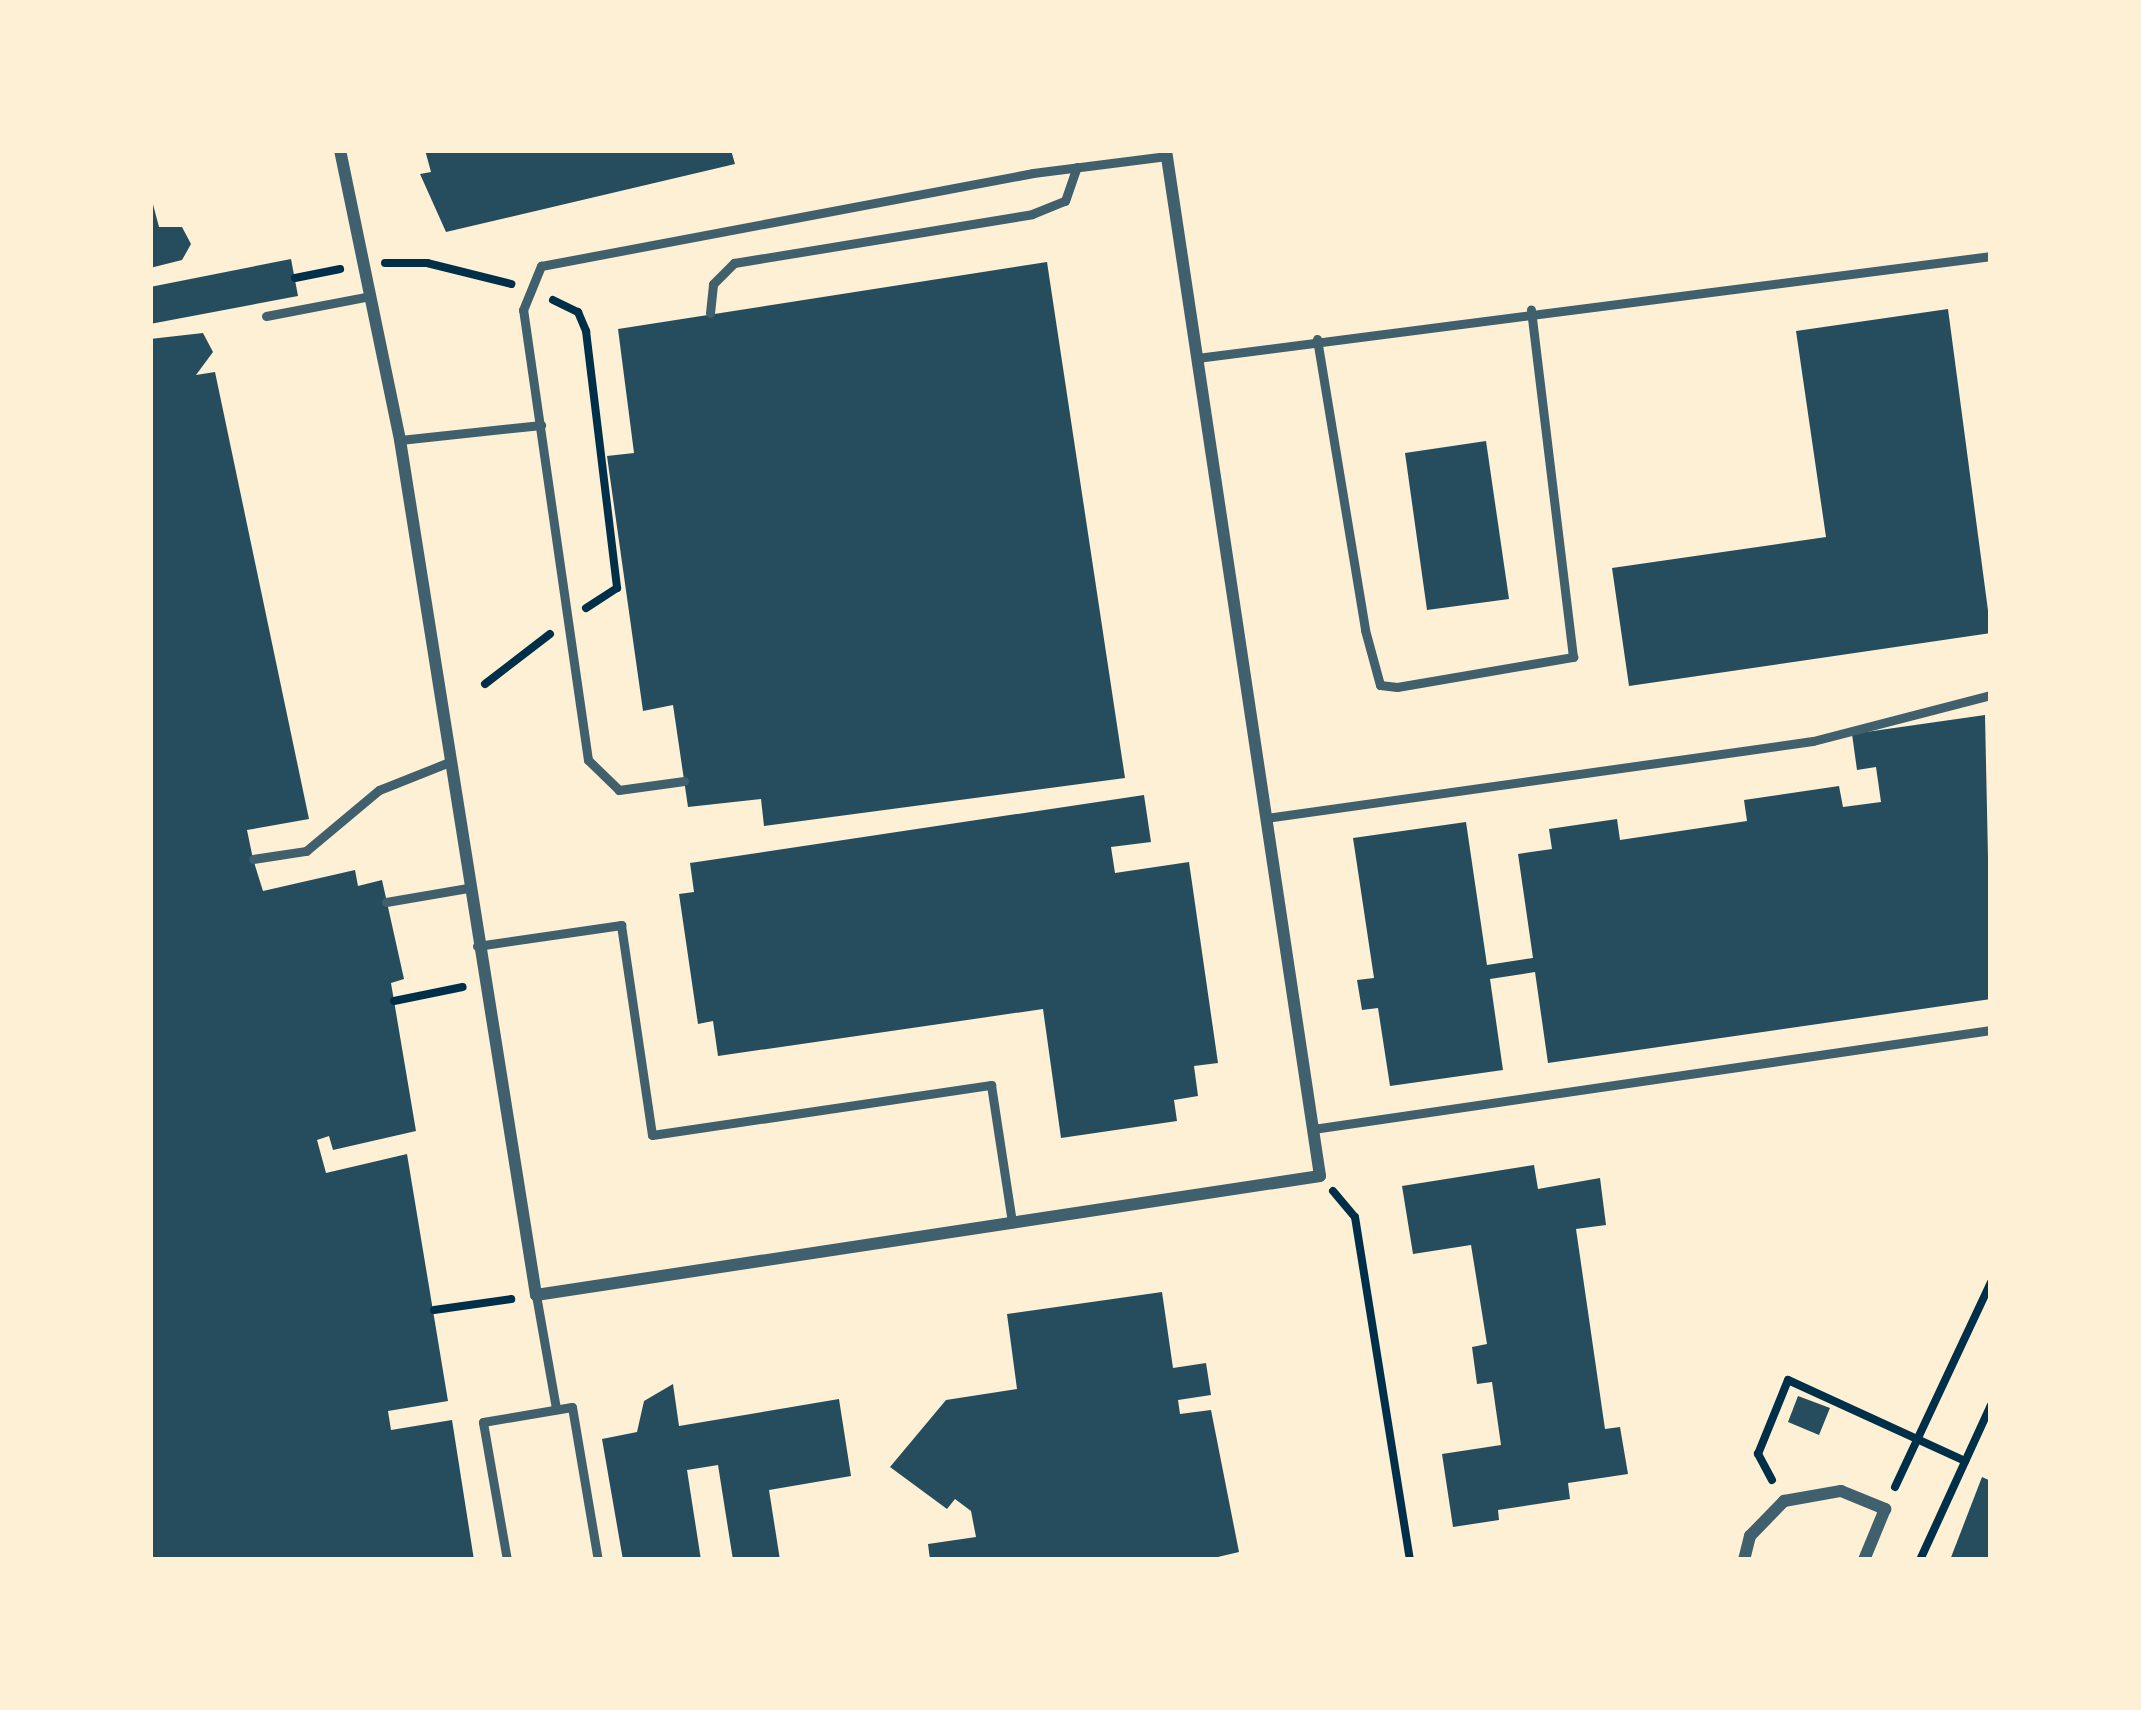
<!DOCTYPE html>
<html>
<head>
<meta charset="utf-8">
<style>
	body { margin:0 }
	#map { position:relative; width:2141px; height:1710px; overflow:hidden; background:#fdf0d5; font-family:"Titillium Web",sans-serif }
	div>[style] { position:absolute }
	.building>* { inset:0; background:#264d5e }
	.path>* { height:8px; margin:-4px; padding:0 4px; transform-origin:4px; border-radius:4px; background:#003049 }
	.service>* { height:9px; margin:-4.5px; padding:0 4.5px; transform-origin:4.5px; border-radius:4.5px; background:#3f606c }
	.minor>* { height:12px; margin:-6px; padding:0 6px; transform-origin:6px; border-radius:6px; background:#3f606c }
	span { translate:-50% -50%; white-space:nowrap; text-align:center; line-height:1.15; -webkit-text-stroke:12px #fdf0d5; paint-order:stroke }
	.frame { position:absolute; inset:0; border:153px solid #fdf0d5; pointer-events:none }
</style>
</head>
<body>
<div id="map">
	<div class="building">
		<div style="clip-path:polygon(425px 150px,731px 150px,735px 164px,446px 232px,420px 174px,431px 172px)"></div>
		<div style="clip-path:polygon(150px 193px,159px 227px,182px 227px,191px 244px,182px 260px,150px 268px)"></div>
		<div style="clip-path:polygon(291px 259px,298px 296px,150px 324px,150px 287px)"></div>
		<div style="clip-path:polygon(1047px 262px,1125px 778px,764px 826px,761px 799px,688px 807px,673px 705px,643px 711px,607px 456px,634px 453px,618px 329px)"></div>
		<div style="clip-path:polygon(1948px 309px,1991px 633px,1629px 686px,1612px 568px,1826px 537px,1796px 331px)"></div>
		<div style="clip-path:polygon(203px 333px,213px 352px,196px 375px,215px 372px,309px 819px,247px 830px,253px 859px,263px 891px,355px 870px,358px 886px,382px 880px,404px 979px,391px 983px,416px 1131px,333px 1150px,329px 1136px,317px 1140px,326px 1173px,407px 1154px,448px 1401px,388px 1411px,391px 1430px,452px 1420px,474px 1560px,150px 1560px,150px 339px)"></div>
		<div style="clip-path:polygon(1486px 441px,1509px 599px,1427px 610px,1405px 453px)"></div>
		<div style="clip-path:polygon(1985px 715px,1991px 999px,1548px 1063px,1535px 972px,1490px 979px,1503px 1070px,1390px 1086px,1378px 1008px,1362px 1010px,1357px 980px,1374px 978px,1353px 838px,1466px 822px,1487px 965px,1533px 958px,1518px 854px,1552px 849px,1549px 829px,1617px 819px,1620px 840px,1747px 821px,1744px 800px,1839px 786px,1843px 807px,1881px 802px,1876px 767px,1857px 770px,1852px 734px)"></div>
		<div style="clip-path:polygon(1144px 795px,1151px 842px,1111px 847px,1115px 873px,1189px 862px,1218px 1063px,1194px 1066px,1198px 1096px,1174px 1100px,1177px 1121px,1061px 1138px,1043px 1009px,718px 1056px,713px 1021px,698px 1024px,679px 894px,694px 892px,690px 863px)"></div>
		<div style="clip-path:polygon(1534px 1165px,1538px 1189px,1600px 1178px,1606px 1225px,1576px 1229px,1605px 1429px,1620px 1427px,1628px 1474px,1568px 1483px,1570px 1499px,1498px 1510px,1499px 1520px,1453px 1527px,1442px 1454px,1501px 1445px,1492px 1382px,1477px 1384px,1472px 1347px,1487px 1344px,1471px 1245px,1413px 1254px,1402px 1186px)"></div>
		<div style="clip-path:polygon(1162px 1292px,1173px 1368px,1206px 1363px,1211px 1395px,1178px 1400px,1180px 1414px,1211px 1410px,1239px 1552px,1205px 1560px,930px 1560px,928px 1544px,976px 1537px,971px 1511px,955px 1499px,947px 1509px,890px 1467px,946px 1400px,1017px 1389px,1007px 1314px)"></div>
		<div style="clip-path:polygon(673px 1384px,679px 1426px,839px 1399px,851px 1476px,769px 1490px,780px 1560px,733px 1560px,718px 1465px,687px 1470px,701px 1560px,623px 1560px,602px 1439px,637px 1432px,644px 1401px)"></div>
		<div style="clip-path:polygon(1798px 1396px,1830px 1408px,1819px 1435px,1788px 1422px)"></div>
		<div style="clip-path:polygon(1982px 1477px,1991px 1481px,1991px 1560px,1950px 1560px)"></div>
	</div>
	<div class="path">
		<div style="left:385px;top:263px;width:42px"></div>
		<div style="left:427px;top:263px;width:87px;rotate:14deg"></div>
		<div style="left:295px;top:278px;width:46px;rotate:-11.3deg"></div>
		<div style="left:553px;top:300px;width:28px;rotate:26deg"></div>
		<div style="left:578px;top:312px;width:21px;rotate:67deg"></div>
		<div style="left:586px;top:331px;width:259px;rotate:83.1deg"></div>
		<div style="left:617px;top:588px;width:37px;rotate:147deg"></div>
		<div style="left:485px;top:684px;width:82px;rotate:-37.6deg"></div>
		<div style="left:394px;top:1001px;width:70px;rotate:-11.5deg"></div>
		<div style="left:1333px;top:1191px;width:34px;rotate:50deg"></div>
		<div style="left:1355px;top:1217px;width:347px;rotate:80.9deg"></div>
		<div style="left:434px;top:1310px;width:78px;rotate:-8.1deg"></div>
		<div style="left:1772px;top:1480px;width:30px;rotate:-118deg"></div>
		<div style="left:1758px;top:1454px;width:80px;rotate:-67.9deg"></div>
		<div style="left:1788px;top:1380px;width:195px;rotate:24.6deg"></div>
		<div style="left:1895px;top:1487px;width:226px;rotate:-64.9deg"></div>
		<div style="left:1920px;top:1560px;width:170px;rotate:-65.4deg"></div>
	</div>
	<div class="service">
		<div style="left:710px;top:313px;width:29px;rotate:-84deg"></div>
		<div style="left:713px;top:284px;width:30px;rotate:-45deg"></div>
		<div style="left:734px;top:263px;width:302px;rotate:-9.3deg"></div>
		<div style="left:1032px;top:214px;width:35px;rotate:-22deg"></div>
		<div style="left:1065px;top:201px;width:36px;rotate:-71deg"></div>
		<div style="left:266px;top:316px;width:107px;rotate:-10.8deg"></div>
		<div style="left:1317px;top:339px;width:295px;rotate:80.6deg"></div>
		<div style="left:1365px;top:630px;width:57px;rotate:74.7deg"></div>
		<div style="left:1380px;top:685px;width:17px;rotate:7deg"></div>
		<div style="left:1397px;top:687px;width:179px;rotate:-9.7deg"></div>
		<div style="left:1573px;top:657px;width:350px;rotate:-96.9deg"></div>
		<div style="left:1197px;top:358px;width:801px;rotate:-7.32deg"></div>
		<div style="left:400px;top:440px;width:142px;rotate:-6.1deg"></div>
		<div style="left:684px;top:781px;width:66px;rotate:172.1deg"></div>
		<div style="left:619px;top:790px;width:43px;rotate:-135.9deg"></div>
		<div style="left:588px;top:760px;width:455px;rotate:-98.2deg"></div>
		<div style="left:523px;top:310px;width:48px;rotate:-67.8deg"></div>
		<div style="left:541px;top:266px;width:501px;rotate:-10.7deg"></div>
		<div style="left:1033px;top:173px;width:135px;rotate:-7.2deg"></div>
		<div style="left:1266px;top:818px;width:552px;rotate:-8.01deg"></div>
		<div style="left:1813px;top:741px;width:184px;rotate:-14.5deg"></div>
		<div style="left:253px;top:859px;width:54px;rotate:-8.6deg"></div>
		<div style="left:306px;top:851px;width:95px;rotate:-39.9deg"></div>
		<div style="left:379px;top:790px;width:73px;rotate:-21.7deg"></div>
		<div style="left:386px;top:902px;width:83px;rotate:-9.7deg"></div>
		<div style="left:477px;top:946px;width:146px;rotate:-8.3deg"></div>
		<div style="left:621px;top:925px;width:212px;rotate:81.6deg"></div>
		<div style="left:652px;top:1135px;width:343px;rotate:-8.4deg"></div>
		<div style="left:991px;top:1085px;width:140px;rotate:81.3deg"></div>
		<div style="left:1313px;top:1129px;width:685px;rotate:-8.31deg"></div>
		<div style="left:536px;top:1295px;width:116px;rotate:80deg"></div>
		<div style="left:507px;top:1560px;width:140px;rotate:-99.9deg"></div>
		<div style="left:483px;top:1422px;width:90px;rotate:-9.6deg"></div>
		<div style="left:572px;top:1407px;width:155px;rotate:80.4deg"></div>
	</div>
	<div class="minor">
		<div style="left:340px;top:150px;width:296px;rotate:78.3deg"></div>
		<div style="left:400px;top:440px;width:866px;rotate:80.96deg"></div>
		<div style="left:536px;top:1295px;width:793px;rotate:-8.63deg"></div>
		<div style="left:1320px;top:1176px;width:1037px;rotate:-98.54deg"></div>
		<div style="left:1744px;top:1560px;width:25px;rotate:-76deg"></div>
		<div style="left:1750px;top:1536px;width:49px;rotate:-45.8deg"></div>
		<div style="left:1784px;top:1501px;width:58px;rotate:-10deg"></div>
		<div style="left:1841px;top:1491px;width:48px;rotate:22.2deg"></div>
		<div style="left:1885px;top:1509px;width:55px;rotate:112.4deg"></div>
	</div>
	<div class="frame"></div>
</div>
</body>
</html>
